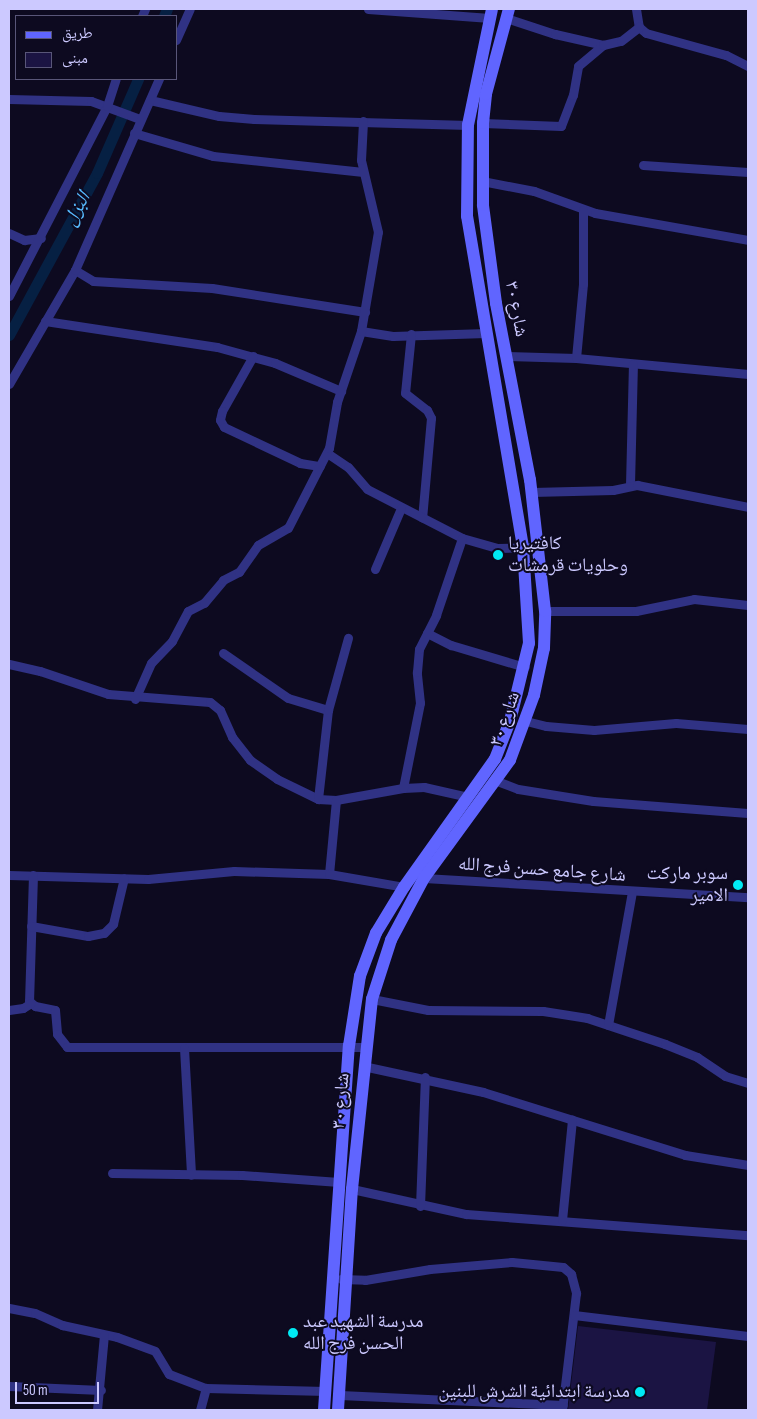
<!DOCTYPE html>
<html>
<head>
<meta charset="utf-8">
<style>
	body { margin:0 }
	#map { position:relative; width:757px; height:1419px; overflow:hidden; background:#0d0a20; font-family:"Sofia Sans Condensed","Noto Naskh Arabic",sans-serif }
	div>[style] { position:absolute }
	.canal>* { height:11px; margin:-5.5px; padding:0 5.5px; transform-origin:5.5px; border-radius:5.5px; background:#062043 }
	.building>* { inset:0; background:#1b1443 }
	.street>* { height:9px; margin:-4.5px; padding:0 4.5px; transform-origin:4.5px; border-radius:4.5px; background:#303284 }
	.secondary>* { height:12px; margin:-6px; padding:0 6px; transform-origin:6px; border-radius:6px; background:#6065ff }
	.dots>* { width:14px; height:14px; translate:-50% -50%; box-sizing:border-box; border:2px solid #0d0a20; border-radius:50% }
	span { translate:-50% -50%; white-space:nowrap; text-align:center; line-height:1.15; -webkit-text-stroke:4px #0d0a20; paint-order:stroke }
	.street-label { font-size:19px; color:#ccc9ff }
	.poi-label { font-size:19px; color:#ccc9ff }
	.left { translate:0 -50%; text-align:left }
	.right { translate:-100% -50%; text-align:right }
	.water-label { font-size:20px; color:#57bbff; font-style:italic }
	.frame { position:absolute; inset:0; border:10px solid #ccc9ff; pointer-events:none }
	.legend { position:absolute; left:15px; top:15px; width:162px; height:65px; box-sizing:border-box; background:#0d0a20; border:1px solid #595679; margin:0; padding:6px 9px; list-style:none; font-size:15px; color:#ccc9ff }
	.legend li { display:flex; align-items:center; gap:10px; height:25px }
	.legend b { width:25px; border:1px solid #595679 }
	.scale { position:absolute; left:15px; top:1382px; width:84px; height:22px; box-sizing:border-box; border:2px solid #ccc9ff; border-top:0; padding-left:6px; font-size:15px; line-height:18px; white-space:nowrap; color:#ccc9ff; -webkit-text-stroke:4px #0d0a20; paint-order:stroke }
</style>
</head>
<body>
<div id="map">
	<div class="canal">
		<div style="left:164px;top:16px;width:8px;rotate:-67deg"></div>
		<div style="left:9px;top:335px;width:184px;rotate:-61.5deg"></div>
		<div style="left:97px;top:173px;width:103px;rotate:-66.4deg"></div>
	</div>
	<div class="building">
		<div style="clip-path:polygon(578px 1326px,716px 1342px,707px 1410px,568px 1410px)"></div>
	</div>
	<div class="street">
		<div style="left:368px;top:9px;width:122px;rotate:4.2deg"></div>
		<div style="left:636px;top:9px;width:18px;rotate:81deg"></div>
		<div style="left:639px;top:27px;width:9px;rotate:41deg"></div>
		<div style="left:646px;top:33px;width:83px;rotate:15.4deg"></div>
		<div style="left:726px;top:55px;width:25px;rotate:27deg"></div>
		<div style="left:142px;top:16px;width:8px;rotate:-67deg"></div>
		<div style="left:506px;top:18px;width:52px;rotate:18.1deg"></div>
		<div style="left:555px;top:34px;width:49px;rotate:12.9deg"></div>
		<div style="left:176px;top:40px;width:34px;rotate:-66deg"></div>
		<div style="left:9px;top:99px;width:82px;rotate:1.4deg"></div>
		<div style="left:91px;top:101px;width:52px;rotate:20.2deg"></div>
		<div style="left:150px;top:100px;width:71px;rotate:13.1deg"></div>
		<div style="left:219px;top:116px;width:35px;rotate:5deg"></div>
		<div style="left:254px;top:119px;width:214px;rotate:1.6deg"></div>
		<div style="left:483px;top:123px;width:78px;rotate:2.2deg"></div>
		<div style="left:561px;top:126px;width:33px;rotate:-69deg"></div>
		<div style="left:573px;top:95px;width:29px;rotate:-80deg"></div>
		<div style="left:578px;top:66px;width:33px;rotate:-40deg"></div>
		<div style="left:603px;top:45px;width:18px;rotate:-13deg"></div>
		<div style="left:621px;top:41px;width:23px;rotate:-38deg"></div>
		<div style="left:134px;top:133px;width:82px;rotate:16.2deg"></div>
		<div style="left:213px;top:156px;width:151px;rotate:6.1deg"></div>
		<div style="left:643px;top:165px;width:105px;rotate:3.8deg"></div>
		<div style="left:482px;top:181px;width:53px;rotate:10.9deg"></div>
		<div style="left:534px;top:191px;width:65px;rotate:19.8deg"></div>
		<div style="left:595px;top:213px;width:155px;rotate:10deg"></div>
		<div style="left:9px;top:233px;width:17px;rotate:25deg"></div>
		<div style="left:24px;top:240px;width:17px;rotate:-7deg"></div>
		<div style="left:75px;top:270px;width:21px;rotate:31deg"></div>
		<div style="left:93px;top:281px;width:119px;rotate:3.4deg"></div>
		<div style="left:212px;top:288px;width:155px;rotate:8.9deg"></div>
		<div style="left:9px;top:296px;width:214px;rotate:-62.7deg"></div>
		<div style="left:107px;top:106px;width:28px;rotate:-72deg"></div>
		<div style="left:45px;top:321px;width:174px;rotate:8.6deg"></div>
		<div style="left:217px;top:347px;width:60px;rotate:15.4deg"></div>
		<div style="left:275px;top:363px;width:72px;rotate:23deg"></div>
		<div style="left:361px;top:331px;width:32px;rotate:9deg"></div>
		<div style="left:393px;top:336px;width:93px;rotate:-1.8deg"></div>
		<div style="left:411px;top:334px;width:59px;rotate:95.8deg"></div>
		<div style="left:405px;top:393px;width:28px;rotate:38deg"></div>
		<div style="left:427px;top:410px;width:9px;rotate:63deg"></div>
		<div style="left:431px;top:418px;width:100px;rotate:95.1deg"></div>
		<div style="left:253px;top:356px;width:63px;rotate:119.4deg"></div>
		<div style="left:222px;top:411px;width:9px;rotate:103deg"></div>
		<div style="left:220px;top:420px;width:8px;rotate:60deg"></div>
		<div style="left:224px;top:427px;width:84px;rotate:25.3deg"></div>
		<div style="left:300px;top:463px;width:20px;rotate:9deg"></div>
		<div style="left:506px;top:356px;width:70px;rotate:1.6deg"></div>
		<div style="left:576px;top:358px;width:173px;rotate:5.3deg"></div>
		<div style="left:576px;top:358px;width:74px;rotate:-84.6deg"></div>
		<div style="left:583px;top:284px;width:74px;rotate:-90deg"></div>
		<div style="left:9px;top:384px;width:132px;rotate:-59.9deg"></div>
		<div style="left:75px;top:270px;width:209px;rotate:-66.3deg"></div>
		<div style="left:327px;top:453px;width:25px;rotate:34deg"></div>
		<div style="left:348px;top:467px;width:29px;rotate:49deg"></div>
		<div style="left:367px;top:489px;width:107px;rotate:27.3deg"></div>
		<div style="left:462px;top:538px;width:36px;rotate:16deg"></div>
		<div style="left:497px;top:548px;width:41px;rotate:-1.4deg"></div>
		<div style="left:630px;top:485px;width:121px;rotate:-88.6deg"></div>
		<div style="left:532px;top:492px;width:81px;rotate:-1.4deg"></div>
		<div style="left:613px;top:490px;width:25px;rotate:-12deg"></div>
		<div style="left:637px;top:485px;width:113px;rotate:11.2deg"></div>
		<div style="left:375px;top:569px;width:66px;rotate:-66.9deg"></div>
		<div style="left:545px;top:611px;width:91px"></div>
		<div style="left:636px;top:611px;width:59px;rotate:-11.7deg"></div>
		<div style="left:694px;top:599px;width:54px;rotate:6.3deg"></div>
		<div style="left:427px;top:633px;width:27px;rotate:27deg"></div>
		<div style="left:451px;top:645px;width:77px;rotate:16.6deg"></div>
		<div style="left:223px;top:653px;width:79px;rotate:34.7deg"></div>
		<div style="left:288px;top:698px;width:42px;rotate:16.7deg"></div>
		<div style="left:9px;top:664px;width:32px;rotate:13deg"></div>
		<div style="left:40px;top:671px;width:72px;rotate:18.7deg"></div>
		<div style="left:108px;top:694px;width:102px;rotate:4.5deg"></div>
		<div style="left:210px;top:702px;width:13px;rotate:39deg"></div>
		<div style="left:220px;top:710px;width:30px;rotate:66deg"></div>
		<div style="left:232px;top:737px;width:29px;rotate:52deg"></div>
		<div style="left:250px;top:760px;width:33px;rotate:35deg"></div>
		<div style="left:277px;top:779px;width:46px;rotate:26deg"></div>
		<div style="left:318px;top:799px;width:18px;rotate:3deg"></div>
		<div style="left:336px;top:800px;width:68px;rotate:-10.2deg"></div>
		<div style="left:403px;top:788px;width:21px;rotate:-3deg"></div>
		<div style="left:424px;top:787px;width:45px;rotate:12.8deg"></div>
		<div style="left:135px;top:699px;width:39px;rotate:-66deg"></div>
		<div style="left:151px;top:663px;width:30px;rotate:-46deg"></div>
		<div style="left:172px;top:641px;width:34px;rotate:-62deg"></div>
		<div style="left:188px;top:611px;width:18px;rotate:-27deg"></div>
		<div style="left:204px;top:603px;width:30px;rotate:-50deg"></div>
		<div style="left:223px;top:580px;width:18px;rotate:-27deg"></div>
		<div style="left:239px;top:572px;width:33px;rotate:-55deg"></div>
		<div style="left:258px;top:545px;width:34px;rotate:-30deg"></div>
		<div style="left:288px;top:528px;width:90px;rotate:-62.9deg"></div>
		<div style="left:329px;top:448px;width:47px;rotate:-80.1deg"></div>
		<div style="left:337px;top:402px;width:75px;rotate:-71.3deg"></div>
		<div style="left:361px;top:331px;width:100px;rotate:-80.3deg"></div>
		<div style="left:378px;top:232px;width:74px;rotate:-103.3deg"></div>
		<div style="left:361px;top:160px;width:39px;rotate:-87deg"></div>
		<div style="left:526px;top:721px;width:21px;rotate:14deg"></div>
		<div style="left:546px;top:726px;width:48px;rotate:4.8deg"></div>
		<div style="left:594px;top:730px;width:82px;rotate:-4.9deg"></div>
		<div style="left:676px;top:723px;width:72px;rotate:4.8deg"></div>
		<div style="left:497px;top:781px;width:22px;rotate:21deg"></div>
		<div style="left:518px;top:789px;width:76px;rotate:9.1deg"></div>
		<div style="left:593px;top:801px;width:155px;rotate:4.4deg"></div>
		<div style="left:403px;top:788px;width:87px;rotate:-78.7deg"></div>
		<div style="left:420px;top:703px;width:31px;rotate:-96deg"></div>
		<div style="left:417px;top:672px;width:23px;rotate:-85deg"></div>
		<div style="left:419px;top:649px;width:38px;rotate:-63deg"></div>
		<div style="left:436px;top:615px;width:81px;rotate:-71.3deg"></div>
		<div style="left:318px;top:799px;width:90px;rotate:-83.6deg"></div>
		<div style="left:328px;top:710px;width:75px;rotate:-74.5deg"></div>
		<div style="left:329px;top:874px;width:74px;rotate:-84.6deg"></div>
		<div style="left:9px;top:875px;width:139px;rotate:1.6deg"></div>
		<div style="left:148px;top:879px;width:86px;rotate:-5.3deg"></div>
		<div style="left:234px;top:871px;width:95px;rotate:1.8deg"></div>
		<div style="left:329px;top:874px;width:76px;rotate:9.8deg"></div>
		<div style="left:33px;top:875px;width:126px;rotate:91.8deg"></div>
		<div style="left:29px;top:1001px;width:8px;rotate:40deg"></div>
		<div style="left:35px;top:1006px;width:20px;rotate:11deg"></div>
		<div style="left:55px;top:1010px;width:24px;rotate:85deg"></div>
		<div style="left:57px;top:1034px;width:16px;rotate:52deg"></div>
		<div style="left:67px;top:1047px;width:299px"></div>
		<div style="left:424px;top:878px;width:325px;rotate:3.4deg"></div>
		<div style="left:31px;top:926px;width:58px;rotate:10deg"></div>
		<div style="left:88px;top:936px;width:16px;rotate:-11deg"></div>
		<div style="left:104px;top:933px;width:13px;rotate:-45deg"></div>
		<div style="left:113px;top:924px;width:47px;rotate:-76.6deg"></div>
		<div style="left:372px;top:999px;width:57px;rotate:11.1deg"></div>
		<div style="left:428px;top:1010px;width:115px;rotate:0.5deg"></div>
		<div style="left:543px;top:1011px;width:45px;rotate:9deg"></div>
		<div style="left:587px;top:1018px;width:82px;rotate:18.4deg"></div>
		<div style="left:665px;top:1044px;width:35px;rotate:22deg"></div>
		<div style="left:697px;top:1057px;width:34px;rotate:34deg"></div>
		<div style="left:725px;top:1076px;width:24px;rotate:17deg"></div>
		<div style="left:9px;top:1010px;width:14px;rotate:-8deg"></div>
		<div style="left:23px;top:1008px;width:9px;rotate:-32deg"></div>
		<div style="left:608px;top:1025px;width:135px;rotate:-79.8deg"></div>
		<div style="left:184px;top:1048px;width:127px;rotate:86.8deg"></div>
		<div style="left:363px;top:1066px;width:123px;rotate:12.2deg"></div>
		<div style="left:483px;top:1092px;width:212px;rotate:17.3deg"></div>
		<div style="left:685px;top:1155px;width:64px;rotate:9deg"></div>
		<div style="left:112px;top:1173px;width:130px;rotate:0.9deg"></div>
		<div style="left:242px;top:1175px;width:97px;rotate:4.1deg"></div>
		<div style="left:352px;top:1189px;width:117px;rotate:12.4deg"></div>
		<div style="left:466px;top:1214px;width:283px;rotate:4.3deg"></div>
		<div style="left:420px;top:1206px;width:129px;rotate:-87.8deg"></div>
		<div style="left:562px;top:1220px;width:101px;rotate:-84.3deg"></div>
		<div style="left:341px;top:1279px;width:24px;rotate:2deg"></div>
		<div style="left:365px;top:1280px;width:66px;rotate:-9.6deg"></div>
		<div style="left:430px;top:1269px;width:82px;rotate:-4.9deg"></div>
		<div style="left:512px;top:1262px;width:51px;rotate:5.6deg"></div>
		<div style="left:563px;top:1267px;width:11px;rotate:41deg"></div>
		<div style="left:571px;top:1274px;width:20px;rotate:75deg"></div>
		<div style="left:576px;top:1293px;width:118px;rotate:96.8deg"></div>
		<div style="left:9px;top:1308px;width:26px;rotate:11deg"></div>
		<div style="left:35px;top:1313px;width:30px;rotate:24deg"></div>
		<div style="left:62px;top:1325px;width:56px;rotate:12.3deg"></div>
		<div style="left:117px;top:1337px;width:40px;rotate:20.2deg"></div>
		<div style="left:155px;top:1351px;width:27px;rotate:59deg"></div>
		<div style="left:169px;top:1374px;width:40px;rotate:21deg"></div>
		<div style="left:206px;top:1388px;width:120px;rotate:1.4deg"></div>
		<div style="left:574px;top:1315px;width:175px;rotate:6.9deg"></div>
		<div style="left:9px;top:1386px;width:92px;rotate:2.5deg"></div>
		<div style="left:340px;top:1395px;width:223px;rotate:2.6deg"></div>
		<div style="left:97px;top:1410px;width:75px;rotate:-84.7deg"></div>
		<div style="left:200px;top:1410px;width:23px;rotate:-75deg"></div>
	</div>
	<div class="secondary">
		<div style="left:324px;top:1410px;width:365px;rotate:-86.1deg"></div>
		<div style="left:349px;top:1046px;width:71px;rotate:-81.1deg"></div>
		<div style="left:360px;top:976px;width:46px;rotate:-69.6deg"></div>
		<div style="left:376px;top:933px;width:54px;rotate:-58.7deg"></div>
		<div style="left:404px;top:887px;width:157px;rotate:-54.6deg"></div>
		<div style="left:495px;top:759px;width:41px;rotate:-68.5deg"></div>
		<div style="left:510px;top:721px;width:80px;rotate:-76.3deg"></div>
		<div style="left:529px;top:643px;width:96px;rotate:-93.6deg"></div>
		<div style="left:523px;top:547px;width:336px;rotate:-99.6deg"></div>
		<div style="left:467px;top:216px;width:91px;rotate:-89.4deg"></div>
		<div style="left:468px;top:125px;width:118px;rotate:-78.3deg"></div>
		<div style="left:338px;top:1410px;width:221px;rotate:-86.4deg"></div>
		<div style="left:352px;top:1189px;width:191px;rotate:-84deg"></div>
		<div style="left:372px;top:999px;width:62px;rotate:-72.1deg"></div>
		<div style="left:391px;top:940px;width:70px;rotate:-62deg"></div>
		<div style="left:424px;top:878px;width:146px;rotate:-53.9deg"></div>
		<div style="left:510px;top:760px;width:69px;rotate:-69.7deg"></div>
		<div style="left:534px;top:695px;width:48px;rotate:-78deg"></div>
		<div style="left:544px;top:648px;width:37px;rotate:-88deg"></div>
		<div style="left:545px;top:611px;width:132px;rotate:-96.5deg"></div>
		<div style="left:530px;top:480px;width:180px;rotate:-100.9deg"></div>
		<div style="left:496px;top:303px;width:99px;rotate:-97.6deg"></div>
		<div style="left:483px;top:205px;width:82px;rotate:-90deg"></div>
		<div style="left:483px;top:123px;width:29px;rotate:-84deg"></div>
		<div style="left:486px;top:94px;width:88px;rotate:-74.9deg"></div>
	</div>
	<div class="dots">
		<div style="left:498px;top:555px;background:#00eaf4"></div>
		<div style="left:738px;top:885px;background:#00eaf4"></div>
		<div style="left:293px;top:1333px;background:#00eaf4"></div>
		<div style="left:640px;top:1392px;background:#00eaf4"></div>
	</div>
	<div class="street-label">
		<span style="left:516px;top:309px;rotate:79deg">شارع ٣٠</span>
		<span style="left:505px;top:719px;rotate:-70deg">شارع ٣٠</span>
		<span style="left:542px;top:870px;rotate:4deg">شارع جامع حسن فرج الله</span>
		<span style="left:341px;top:1101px;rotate:-85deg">شارع ٣٠</span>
	</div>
	<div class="poi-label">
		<span class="left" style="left:508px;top:555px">كافتيريا<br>وحلويات قرمشات</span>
		<span class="right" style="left:728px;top:885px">سوبر ماركت<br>الامير</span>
		<span class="left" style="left:303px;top:1333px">مدرسة الشهيد عبد<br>الحسن فرج الله</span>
		<span class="right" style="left:630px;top:1392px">مدرسة ابتدائية الشرش للبنين</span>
	</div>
	<div class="water-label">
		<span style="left:77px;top:209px;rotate:-61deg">البزل</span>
	</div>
	<div class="frame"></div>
	<ul class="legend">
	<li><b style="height:6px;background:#6065ff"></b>طريق</li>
	<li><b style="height:14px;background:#1b1443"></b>مبنى</li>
	</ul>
	<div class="scale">50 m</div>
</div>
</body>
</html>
